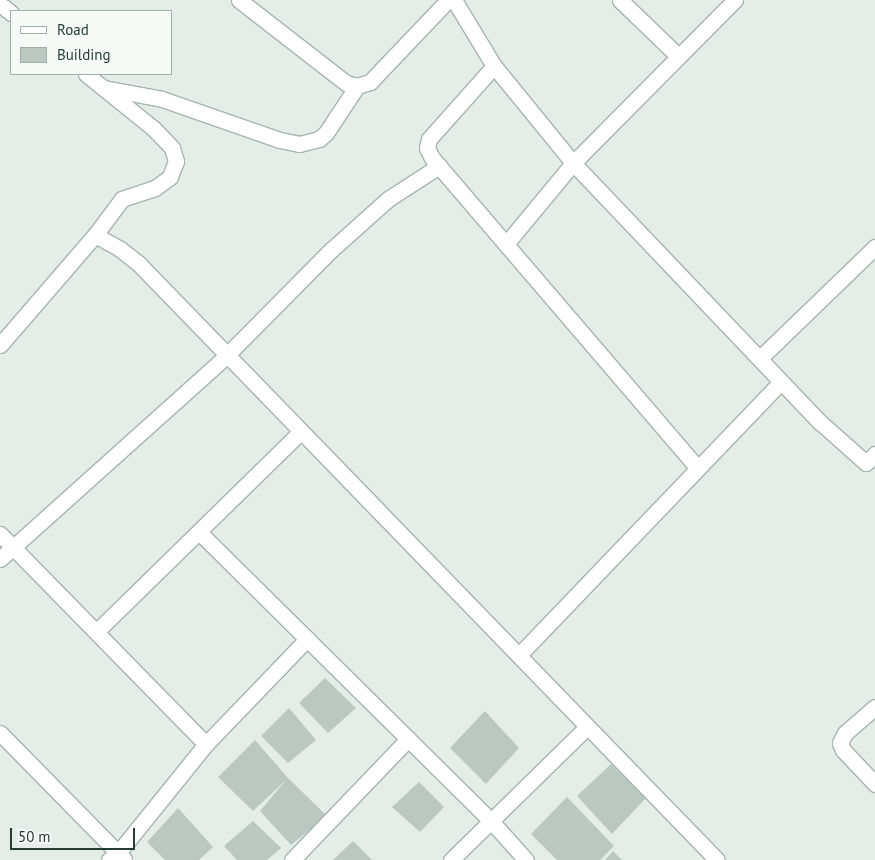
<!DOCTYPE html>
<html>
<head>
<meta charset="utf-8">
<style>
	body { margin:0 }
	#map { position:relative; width:875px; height:860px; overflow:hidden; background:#e4ede8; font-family:"PT Sans",sans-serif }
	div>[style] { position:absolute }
	.building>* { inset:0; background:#bac8c1 }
	.roads { filter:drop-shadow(1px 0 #a7b5ae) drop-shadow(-1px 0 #a7b5ae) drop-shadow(0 1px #a7b5ae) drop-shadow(0 -1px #a7b5ae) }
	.minor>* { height:15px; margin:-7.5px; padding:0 7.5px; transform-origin:7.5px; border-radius:7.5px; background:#fff }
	span { translate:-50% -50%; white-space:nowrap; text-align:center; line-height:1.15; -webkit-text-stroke:5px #f5faf7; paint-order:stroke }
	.legend { position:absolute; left:10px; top:10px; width:162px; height:65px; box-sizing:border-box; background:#f5faf7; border:1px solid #a1afa9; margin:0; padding:6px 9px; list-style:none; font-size:15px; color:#243e34 }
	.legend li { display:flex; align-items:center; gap:10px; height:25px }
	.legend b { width:25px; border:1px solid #a1afa9 }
	.scale { position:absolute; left:10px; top:828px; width:125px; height:22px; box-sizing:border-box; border:2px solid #243e34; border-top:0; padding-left:6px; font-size:15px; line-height:18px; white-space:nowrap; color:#243e34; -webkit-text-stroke:4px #f5faf7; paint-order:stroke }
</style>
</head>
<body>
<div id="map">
	<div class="building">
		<div style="clip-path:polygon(325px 678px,356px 708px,328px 733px,299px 703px)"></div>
		<div style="clip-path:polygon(289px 708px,316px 740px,288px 763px,261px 736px)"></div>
		<div style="clip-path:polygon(485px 711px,519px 748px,486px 784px,450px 748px)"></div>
		<div style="clip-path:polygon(255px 740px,288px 778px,327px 816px,291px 845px,260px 811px,286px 780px,253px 811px,218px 777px)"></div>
		<div style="clip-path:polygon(611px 764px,646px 798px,612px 834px,577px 796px)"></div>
		<div style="clip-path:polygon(419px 782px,444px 807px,420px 832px,392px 807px)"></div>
		<div style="clip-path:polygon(567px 797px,614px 846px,600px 860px,557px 860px,531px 834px)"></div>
		<div style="clip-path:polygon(178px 808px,213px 847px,199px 860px,165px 860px,147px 842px)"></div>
		<div style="clip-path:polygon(253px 821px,281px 848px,267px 860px,237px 860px,224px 846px)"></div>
		<div style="clip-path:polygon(353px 841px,372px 860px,333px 860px)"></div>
		<div style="clip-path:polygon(613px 851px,622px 860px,605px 860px)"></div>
	</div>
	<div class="roads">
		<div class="minor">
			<div style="left:239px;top:0;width:135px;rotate:37.8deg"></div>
			<div style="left:346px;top:83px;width:11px;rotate:15deg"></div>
			<div style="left:357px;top:86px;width:14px;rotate:-17deg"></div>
			<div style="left:370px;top:82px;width:113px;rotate:-46.4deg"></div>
			<div style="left:454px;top:0;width:77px;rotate:58.8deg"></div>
			<div style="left:494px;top:66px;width:125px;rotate:50.8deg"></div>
			<div style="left:573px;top:163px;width:359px;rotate:46.4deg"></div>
			<div style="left:821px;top:423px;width:60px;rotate:41.6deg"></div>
			<div style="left:866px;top:463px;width:13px;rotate:-45deg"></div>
			<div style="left:620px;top:0;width:81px;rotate:44deg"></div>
			<div style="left:0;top:4px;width:14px;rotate:39deg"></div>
			<div style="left:494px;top:66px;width:98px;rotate:131.7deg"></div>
			<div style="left:429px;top:139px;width:9px;rotate:103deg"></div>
			<div style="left:427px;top:148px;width:11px;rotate:63deg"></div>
			<div style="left:432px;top:158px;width:408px;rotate:49.4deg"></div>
			<div style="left:86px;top:74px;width:86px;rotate:38.9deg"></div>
			<div style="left:153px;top:128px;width:28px;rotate:46deg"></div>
			<div style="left:172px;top:148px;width:14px;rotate:73deg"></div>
			<div style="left:176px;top:161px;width:17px;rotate:111deg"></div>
			<div style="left:170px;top:177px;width:19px;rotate:144deg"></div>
			<div style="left:155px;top:188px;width:35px;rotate:162deg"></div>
			<div style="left:122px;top:199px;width:45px;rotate:126.9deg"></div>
			<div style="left:104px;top:88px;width:59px;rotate:10.7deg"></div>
			<div style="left:162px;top:99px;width:125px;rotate:19.2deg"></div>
			<div style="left:280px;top:140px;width:19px;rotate:12deg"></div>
			<div style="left:299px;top:144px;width:21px;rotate:-14deg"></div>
			<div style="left:319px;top:139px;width:9px;rotate:-41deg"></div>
			<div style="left:326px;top:133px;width:56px;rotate:-56.6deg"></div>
			<div style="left:506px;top:244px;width:105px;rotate:-50.4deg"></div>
			<div style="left:573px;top:163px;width:230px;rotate:-45.2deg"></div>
			<div style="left:0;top:345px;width:145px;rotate:-49.2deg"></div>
			<div style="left:95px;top:235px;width:29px;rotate:29deg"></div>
			<div style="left:120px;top:249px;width:24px;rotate:38deg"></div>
			<div style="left:139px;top:264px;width:830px;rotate:45.88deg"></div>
			<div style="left:760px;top:358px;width:160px;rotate:-44deg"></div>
			<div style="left:199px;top:532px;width:411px;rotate:44.7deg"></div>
			<div style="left:491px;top:821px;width:52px;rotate:48.1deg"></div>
			<div style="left:0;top:534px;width:294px;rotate:45.6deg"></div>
			<div style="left:0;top:559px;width:304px;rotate:-41.9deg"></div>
			<div style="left:226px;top:356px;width:149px;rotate:-45.3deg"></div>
			<div style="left:331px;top:250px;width:76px;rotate:-41.8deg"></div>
			<div style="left:388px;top:199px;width:61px;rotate:-32.9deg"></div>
			<div style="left:97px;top:631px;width:284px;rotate:-44.4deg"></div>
			<div style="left:519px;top:655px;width:378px;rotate:-46.2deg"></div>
			<div style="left:875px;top:707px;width:40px;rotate:139deg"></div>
			<div style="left:845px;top:733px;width:11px;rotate:117deg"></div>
			<div style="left:840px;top:743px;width:8px;rotate:67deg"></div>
			<div style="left:843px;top:750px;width:47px;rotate:46.7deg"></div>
			<div style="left:0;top:733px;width:177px;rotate:45.5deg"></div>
			<div style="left:109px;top:860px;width:11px;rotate:-38deg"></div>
			<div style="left:118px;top:853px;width:140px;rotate:-51.1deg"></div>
			<div style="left:206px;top:744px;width:146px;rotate:-46.1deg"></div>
			<div style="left:292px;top:860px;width:168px;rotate:-46.2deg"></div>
			<div style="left:451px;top:860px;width:190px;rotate:-44.4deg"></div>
		</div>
	</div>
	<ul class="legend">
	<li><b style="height:6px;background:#fff"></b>Road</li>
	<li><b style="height:14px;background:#bac8c1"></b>Building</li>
	</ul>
	<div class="scale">50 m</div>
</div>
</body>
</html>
